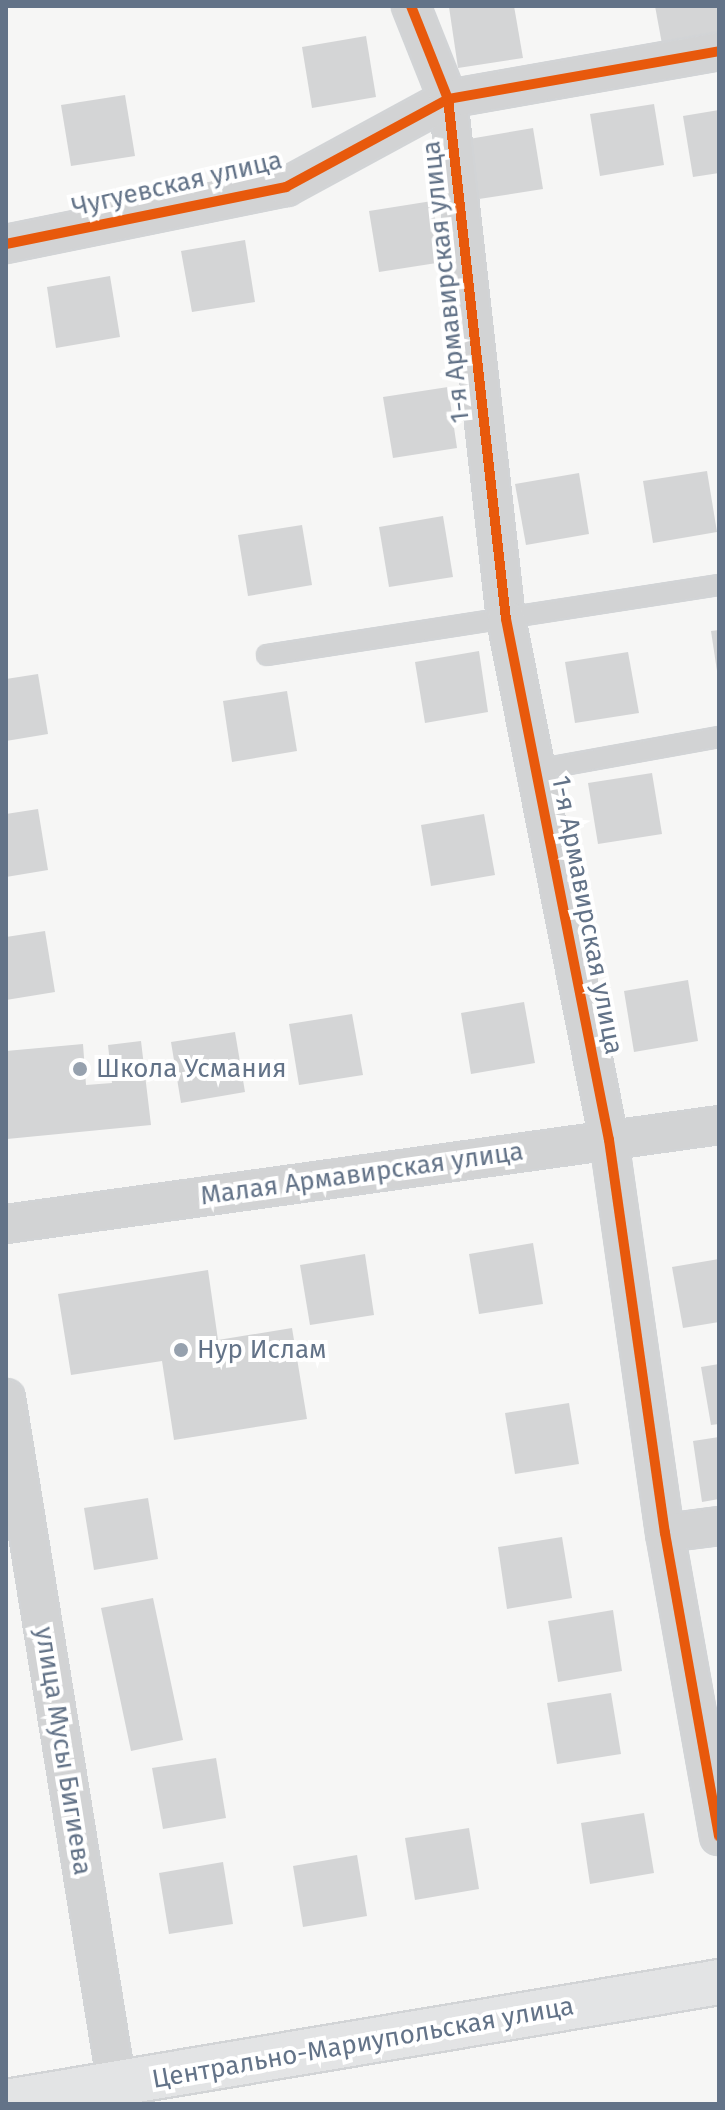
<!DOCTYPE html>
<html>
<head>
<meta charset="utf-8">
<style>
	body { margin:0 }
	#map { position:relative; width:725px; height:2110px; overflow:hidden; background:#f6f6f5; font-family:"Fira Sans",sans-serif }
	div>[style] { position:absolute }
	.building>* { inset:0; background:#d4d5d6 }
	.roads { filter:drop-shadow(2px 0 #d2d4d6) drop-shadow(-2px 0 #d2d4d6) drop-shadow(0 2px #d2d4d6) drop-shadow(0 -2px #d2d4d6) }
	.lane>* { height:18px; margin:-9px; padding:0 9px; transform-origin:9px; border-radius:9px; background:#d2d3d4 }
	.street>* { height:36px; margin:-18px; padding:0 18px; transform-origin:18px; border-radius:18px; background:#d2d3d4 }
	.secondary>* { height:44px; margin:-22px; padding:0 22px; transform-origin:22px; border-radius:22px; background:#e3e4e5 }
	.cycleway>* { height:10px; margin:-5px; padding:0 5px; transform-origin:5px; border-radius:5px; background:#e8590c }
	.dots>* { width:22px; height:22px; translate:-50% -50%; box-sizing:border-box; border:4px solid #fff; border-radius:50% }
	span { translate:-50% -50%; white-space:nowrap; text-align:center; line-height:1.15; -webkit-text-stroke:8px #fff; paint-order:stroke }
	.street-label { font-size:26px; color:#637388 }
	.poi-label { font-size:26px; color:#637388 }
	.left { translate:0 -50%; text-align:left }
	.frame { position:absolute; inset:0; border:8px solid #637388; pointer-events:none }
</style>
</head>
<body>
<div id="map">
	<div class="building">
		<div style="clip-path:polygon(514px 6px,523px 58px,458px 68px,449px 7px)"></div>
		<div style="clip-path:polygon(655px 6px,719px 6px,719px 35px,662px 44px)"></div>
		<div style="clip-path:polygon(366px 36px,376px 97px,312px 108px,302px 47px)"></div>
		<div style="clip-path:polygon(125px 95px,135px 156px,71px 166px,61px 105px)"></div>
		<div style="clip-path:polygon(654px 104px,664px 165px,600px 176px,590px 114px)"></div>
		<div style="clip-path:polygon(719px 110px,719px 173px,693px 177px,683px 116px)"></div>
		<div style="clip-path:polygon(533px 128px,543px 189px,479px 199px,469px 139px)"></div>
		<div style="clip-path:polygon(432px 201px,443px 262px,379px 272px,369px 211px)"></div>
		<div style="clip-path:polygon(245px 240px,255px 302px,192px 312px,181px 251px)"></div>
		<div style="clip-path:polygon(110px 276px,120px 337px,56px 348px,47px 287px)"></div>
		<div style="clip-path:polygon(448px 387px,457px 448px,393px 458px,383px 397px)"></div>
		<div style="clip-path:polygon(707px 471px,717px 532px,653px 543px,643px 481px)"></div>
		<div style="clip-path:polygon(579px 473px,589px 534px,526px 545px,515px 484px)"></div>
		<div style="clip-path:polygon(443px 516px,453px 577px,389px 587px,379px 527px)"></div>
		<div style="clip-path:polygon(302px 525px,312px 585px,248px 596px,238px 535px)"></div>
		<div style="clip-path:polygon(719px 630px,719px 671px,717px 671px,711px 631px)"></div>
		<div style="clip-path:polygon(479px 651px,488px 712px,425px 723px,415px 662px)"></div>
		<div style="clip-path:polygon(628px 652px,639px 713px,575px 723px,565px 662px)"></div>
		<div style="clip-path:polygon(38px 674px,48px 734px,6px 741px,6px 679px)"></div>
		<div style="clip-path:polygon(287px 691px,297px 751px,232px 762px,223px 701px)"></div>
		<div style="clip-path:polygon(652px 773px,662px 834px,598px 844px,588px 783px)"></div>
		<div style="clip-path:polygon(38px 809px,48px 870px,6px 877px,6px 814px)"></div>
		<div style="clip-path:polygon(484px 814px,495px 875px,431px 886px,421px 825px)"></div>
		<div style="clip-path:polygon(45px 931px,55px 992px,6px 1000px,6px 937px)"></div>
		<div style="clip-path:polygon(688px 980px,698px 1041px,634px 1052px,624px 991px)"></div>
		<div style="clip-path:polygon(524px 1002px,535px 1063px,471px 1074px,461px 1013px)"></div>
		<div style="clip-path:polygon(352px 1014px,363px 1075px,299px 1085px,289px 1024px)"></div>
		<div style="clip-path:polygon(235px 1032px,245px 1092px,181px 1103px,171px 1042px)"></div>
		<div style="clip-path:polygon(141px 1041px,151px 1125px,7px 1139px,6px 1051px,83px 1044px,86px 1085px,112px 1083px,108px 1045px)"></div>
		<div style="clip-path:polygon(533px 1243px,543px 1304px,479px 1314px,469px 1254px)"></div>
		<div style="clip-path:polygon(365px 1254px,374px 1315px,310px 1325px,300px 1265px)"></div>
		<div style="clip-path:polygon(719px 1259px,719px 1322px,683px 1328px,672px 1267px)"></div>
		<div style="clip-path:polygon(208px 1270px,218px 1340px,292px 1328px,307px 1419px,174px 1440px,162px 1361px,71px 1375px,58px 1294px)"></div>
		<div style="clip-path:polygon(719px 1364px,719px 1424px,711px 1425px,701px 1367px)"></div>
		<div style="clip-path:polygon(569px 1403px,579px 1464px,515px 1474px,505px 1413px)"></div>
		<div style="clip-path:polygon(719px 1437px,719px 1499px,702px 1502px,693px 1441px)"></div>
		<div style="clip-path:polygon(148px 1498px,158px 1559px,94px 1570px,84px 1508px)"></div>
		<div style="clip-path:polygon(562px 1537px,572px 1598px,507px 1609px,498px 1547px)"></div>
		<div style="clip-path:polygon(153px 1598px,183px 1740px,131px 1751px,101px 1608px)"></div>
		<div style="clip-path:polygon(613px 1610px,622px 1671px,558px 1682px,548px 1621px)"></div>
		<div style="clip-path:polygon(611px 1693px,621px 1754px,557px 1764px,547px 1703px)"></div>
		<div style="clip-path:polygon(216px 1758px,226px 1818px,163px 1829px,152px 1768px)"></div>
		<div style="clip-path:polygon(644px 1813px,654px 1873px,590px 1884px,581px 1823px)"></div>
		<div style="clip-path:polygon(469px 1828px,479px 1889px,415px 1900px,405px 1838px)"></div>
		<div style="clip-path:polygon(357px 1855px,367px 1916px,303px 1927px,293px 1866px)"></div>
		<div style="clip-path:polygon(223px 1862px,233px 1924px,169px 1934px,159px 1873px)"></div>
	</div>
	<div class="roads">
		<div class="lane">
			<div style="left:267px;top:655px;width:457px;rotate:-8.8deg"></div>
			<div style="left:536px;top:770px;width:186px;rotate:-10.2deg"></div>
		</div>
		<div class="street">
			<div style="left:411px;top:6px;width:100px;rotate:68.3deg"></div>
			<div style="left:448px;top:99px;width:523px;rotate:83.64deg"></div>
			<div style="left:506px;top:619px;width:531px;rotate:78.82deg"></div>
			<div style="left:609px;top:1140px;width:397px;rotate:81.9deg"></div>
			<div style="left:665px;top:1533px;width:308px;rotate:79.9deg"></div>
			<div style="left:6px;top:244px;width:286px;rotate:-11.5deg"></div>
			<div style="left:286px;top:187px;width:184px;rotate:-28.5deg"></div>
			<div style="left:448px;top:99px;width:275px;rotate:-10deg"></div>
			<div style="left:6px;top:1224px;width:720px;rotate:-7.9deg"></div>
			<div style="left:6px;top:1398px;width:715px;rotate:80.83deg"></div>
			<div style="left:665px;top:1533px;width:54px;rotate:-7.4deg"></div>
		</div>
		<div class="secondary">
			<div style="left:6px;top:2102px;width:723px;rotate:-9.55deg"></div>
		</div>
	</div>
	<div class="cycleway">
		<div style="left:411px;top:6px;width:100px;rotate:68.3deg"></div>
		<div style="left:448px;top:99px;width:523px;rotate:83.64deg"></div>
		<div style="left:506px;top:619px;width:531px;rotate:78.82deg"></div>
		<div style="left:609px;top:1140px;width:397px;rotate:81.9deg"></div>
		<div style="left:665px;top:1533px;width:308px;rotate:79.9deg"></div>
		<div style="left:6px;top:244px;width:286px;rotate:-11.5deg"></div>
		<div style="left:286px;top:187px;width:184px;rotate:-28.5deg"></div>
		<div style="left:448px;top:99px;width:275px;rotate:-10deg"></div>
	</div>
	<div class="dots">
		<div style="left:80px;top:1069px;background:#96a1ae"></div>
		<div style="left:181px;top:1350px;background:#96a1ae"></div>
	</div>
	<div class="street-label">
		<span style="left:177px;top:184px;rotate:-13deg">Чугуевская улица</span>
		<span style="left:446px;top:282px;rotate:-96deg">1-я Армавирская улица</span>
		<span style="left:587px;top:915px;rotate:79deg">1-я Армавирская улица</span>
		<span style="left:362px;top:1174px;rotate:-8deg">Малая Армавирская улица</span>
		<span style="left:63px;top:1751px;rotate:81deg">улица Мусы Бигиева</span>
		<span style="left:363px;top:2043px;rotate:-10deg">Центрально-Мариупольская улица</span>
	</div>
	<div class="poi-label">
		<span class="left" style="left:96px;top:1069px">Школа Усмания</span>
		<span class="left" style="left:197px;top:1350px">Нур Ислам</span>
	</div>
	<div class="frame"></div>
</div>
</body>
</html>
